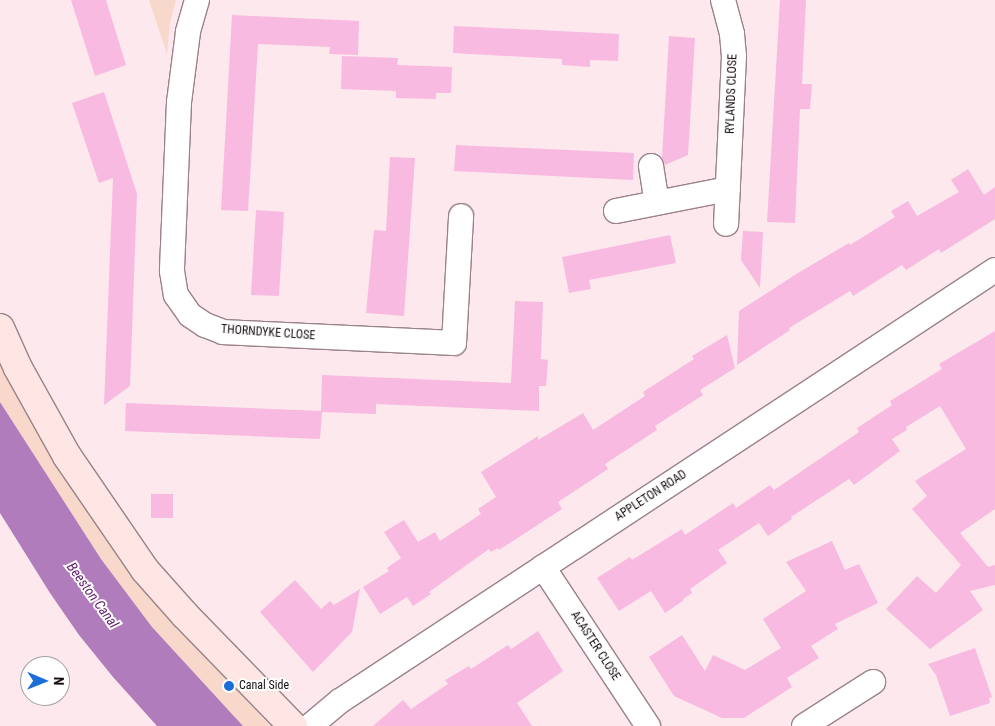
<!DOCTYPE html>
<html>
<head>
<meta charset="utf-8">
<style>
	body { margin:0 }
	#map { position:relative; width:995px; height:726px; overflow:hidden; background:#fde8ed; font-family:"Roboto Condensed",sans-serif }
	div>[style] { position:absolute }
	.green>* { inset:0; background:#f8d8cb }
	.water>* { inset:0; background:#b07cbc }
	.building>* { inset:0; background:#f8bae0 }
	.roads { filter:drop-shadow(1px 0 #9a8288) drop-shadow(-1px 0 #9a8288) drop-shadow(0 1px #9a8288) drop-shadow(0 -1px #9a8288) }
	.street>* { height:24px; margin:-12px; padding:0 12px; transform-origin:12px; border-radius:12px; background:#fff }
	.secondary>* { height:28px; margin:-14px; padding:0 14px; transform-origin:14px; border-radius:14px; background:#fde6e4 }
	.dots>* { width:14px; height:14px; translate:-50% -50%; box-sizing:border-box; border:2px solid #fff; border-radius:50% }
	span { translate:-50% -50%; white-space:nowrap; text-align:center; line-height:1.15; -webkit-text-stroke:4px #fff; paint-order:stroke }
	.street-label { font-size:12px; color:#170e11 }
	.poi-label { font-size:12px; color:#170e11 }
	.left { translate:0 -50%; text-align:left }
	.water-label { font-size:14px; color:#622270; font-style:italic }
	.north { position:absolute; left:20px; top:656px; width:50px; height:50px; box-sizing:border-box; background:#fff; border:1px solid #a29fa0; border-radius:50%; rotate:91deg; font-size:14px; font-weight:700; line-height:20px; text-align:center; color:#170e11 }
	.north::after { content:''; display:block; margin:auto; width:18px; height:22px; background:#1b6dd7; clip-path:polygon(50% 0,100% 100%,50% 72%,0 100%) }
</style>
</head>
<body>
<div id="map">
	<div class="green">
		<div style="clip-path:polygon(149px 0,176px 0,170px 23px,167px 54px)"></div>
		<div style="clip-path:polygon(0 355px,156px 601px,270px 726px,243px 726px,152px 627px,101px 559px,0 402px)"></div>
	</div>
	<div class="water">
		<div style="clip-path:polygon(0 402px,101px 559px,152px 627px,243px 726px,157px 726px,113px 677px,79px 635px,50px 593px,0 513px)"></div>
	</div>
	<div class="building">
		<div style="clip-path:polygon(71px 0,106px 0,126px 65px,95px 76px)"></div>
		<div style="clip-path:polygon(780px 0,806px 0,802px 84px,812px 84px,810px 109px,800px 109px,795px 223px,767px 222px)"></div>
		<div style="clip-path:polygon(232px 15px,359px 21px,358px 55px,329px 54px,330px 47px,258px 44px,248px 211px,221px 210px)"></div>
		<div style="clip-path:polygon(454px 26px,619px 34px,618px 61px,590px 60px,590px 67px,562px 65px,562px 59px,453px 53px)"></div>
		<div style="clip-path:polygon(669px 36px,695px 38px,688px 155px,665px 165px,662px 158px)"></div>
		<div style="clip-path:polygon(342px 56px,398px 58px,397px 65px,452px 67px,451px 93px,436px 93px,436px 99px,396px 98px,396px 91px,341px 89px)"></div>
		<div style="clip-path:polygon(104px 92px,137px 194px,130px 386px,104px 405px,113px 178px,99px 183px,72px 103px)"></div>
		<div style="clip-path:polygon(456px 145px,634px 153px,633px 180px,454px 171px)"></div>
		<div style="clip-path:polygon(390px 157px,415px 158px,404px 316px,366px 313px,374px 230px,386px 231px)"></div>
		<div style="clip-path:polygon(968px 169px,984px 195px,995px 187px,995px 219px,941px 253px,939px 249px,906px 270px,902px 265px,853px 296px,850px 291px,789px 328px,790px 330px,737px 365px,739px 311px,798px 273px,849px 243px,850px 245px,895px 217px,891px 211px,908px 201px,917px 216px,959px 192px,951px 180px)"></div>
		<div style="clip-path:polygon(256px 210px,284px 212px,279px 296px,251px 295px)"></div>
		<div style="clip-path:polygon(743px 231px,763px 232px,760px 288px,741px 260px)"></div>
		<div style="clip-path:polygon(670px 235px,676px 263px,589px 280px,591px 289px,569px 293px,562px 257px)"></div>
		<div style="clip-path:polygon(515px 301px,543px 302px,541px 359px,548px 360px,546px 386px,539px 386px,539px 411px,376px 404px,376px 414px,322px 412px,320px 439px,125px 431px,126px 403px,321px 411px,322px 375px,511px 383px)"></div>
		<div style="clip-path:polygon(995px 331px,995px 509px,960px 533px,988px 567px,995px 565px,995px 585px,970px 591px,983px 610px,930px 649px,886px 609px,917px 576px,936px 593px,961px 565px,912px 509px,927px 496px,915px 481px,966px 449px,940px 406px,906px 427px,907px 430px,892px 439px,900px 451px,854px 485px,849px 479px,791px 517px,792px 519px,768px 536px,759px 523px,718px 550px,727px 563px,690px 589px,692px 593px,683px 599px,684px 600px,665px 613px,651px 591px,619px 611px,597px 578px,630px 557px,632px 560px,682px 529px,685px 535px,733px 503px,736px 508px,770px 485px,774px 490px,859px 432px,857px 428px,892px 405px,890px 401px,942px 369px,939px 364px)"></div>
		<div style="clip-path:polygon(727px 335px,735px 368px,700px 390px,703px 395px,655px 426px,657px 430px,605px 464px,608px 469px,558px 502px,562px 509px,499px 550px,498px 548px,491px 552px,489px 549px,429px 592px,431px 594px,413px 606px,407px 597px,380px 614px,363px 587px,389px 571px,387px 568px,401px 558px,384px 532px,404px 520px,418px 542px,435px 532px,440px 541px,481px 514px,478px 509px,496px 497px,481px 472px,538px 436px,538px 440px,583px 413px,593px 430px,645px 396px,643px 392px,694px 359px,692px 356px)"></div>
		<div style="clip-path:polygon(151px 494px,173px 494px,173px 518px,151px 518px)"></div>
		<div style="clip-path:polygon(832px 541px,845px 570px,859px 564px,878px 603px,835px 624px,838px 629px,811px 646px,819px 658px,787px 678px,792px 687px,744px 718px,722px 718px,674px 696px,649px 657px,682px 635px,705px 671px,713px 655px,745px 670px,781px 648px,763px 619px,806px 591px,786px 562px)"></div>
		<div style="clip-path:polygon(295px 580px,321px 609px,330px 601px,334px 605px,360px 589px,352px 632px,313px 672px,260px 612px)"></div>
		<div style="clip-path:polygon(538px 631px,563px 671px,517px 703px,532px 726px,373px 726px,403px 700px,411px 709px,448px 684px,445px 680px,469px 666px,471px 669px,508px 645px,511px 649px)"></div>
		<div style="clip-path:polygon(975px 648px,992px 697px,989px 698px,990px 703px,950px 716px,936px 675px,928px 664px)"></div>
	</div>
	<div class="roads">
		<div class="street">
			<div style="left:197px;top:0;width:33px;rotate:106deg"></div>
			<div style="left:188px;top:32px;width:71px;rotate:97.3deg"></div>
			<div style="left:179px;top:102px;width:169px;rotate:92.4deg"></div>
			<div style="left:172px;top:271px;width:24px;rotate:81deg"></div>
			<div style="left:176px;top:295px;width:24px;rotate:55deg"></div>
			<div style="left:190px;top:315px;width:18px;rotate:34deg"></div>
			<div style="left:205px;top:325px;width:19px;rotate:21deg"></div>
			<div style="left:223px;top:332px;width:231px;rotate:2.7deg"></div>
			<div style="left:454px;top:343px;width:127px;rotate:-86.8deg"></div>
			<div style="left:723px;top:0;width:35px;rotate:75deg"></div>
			<div style="left:732px;top:34px;width:22px;rotate:85deg"></div>
			<div style="left:734px;top:56px;width:168px;rotate:92.7deg"></div>
			<div style="left:651px;top:166px;width:36px;rotate:81deg"></div>
			<div style="left:616px;top:211px;width:114px;rotate:-11.1deg"></div>
			<div style="left:543px;top:567px;width:191px;rotate:56.6deg"></div>
			<div style="left:310px;top:726px;width:39px;rotate:-40deg"></div>
			<div style="left:340px;top:701px;width:784px;rotate:-33.35deg"></div>
			<div style="left:804px;top:726px;width:82px;rotate:-32.5deg"></div>
		</div>
		<div class="secondary">
			<div style="left:0;top:328px;width:44px;rotate:65.8deg"></div>
			<div style="left:18px;top:368px;width:101px;rotate:60.9deg"></div>
			<div style="left:67px;top:456px;width:138px;rotate:55.6deg"></div>
			<div style="left:145px;top:570px;width:60px;rotate:48.4deg"></div>
			<div style="left:185px;top:615px;width:155px;rotate:45.8deg"></div>
		</div>
	</div>
	<div class="dots">
		<div style="left:229px;top:686px;background:#1b6dd7"></div>
	</div>
	<div class="street-label">
		<span style="left:732px;top:94px;rotate:-88deg">RYLANDS CLOSE</span>
		<span style="left:268px;top:333px;rotate:4deg">THORNDYKE CLOSE</span>
		<span style="left:651px;top:496px;rotate:-33deg">APPLETON ROAD</span>
		<span style="left:595px;top:646px;rotate:57deg">ACASTER CLOSE</span>
	</div>
	<div class="poi-label">
		<span class="left" style="left:239px;top:686px">Canal Side</span>
	</div>
	<div class="water-label">
		<span style="left:93px;top:595px;rotate:54deg">Beeston Canal</span>
	</div>
	<div class="north">N</div>
</div>
</body>
</html>
